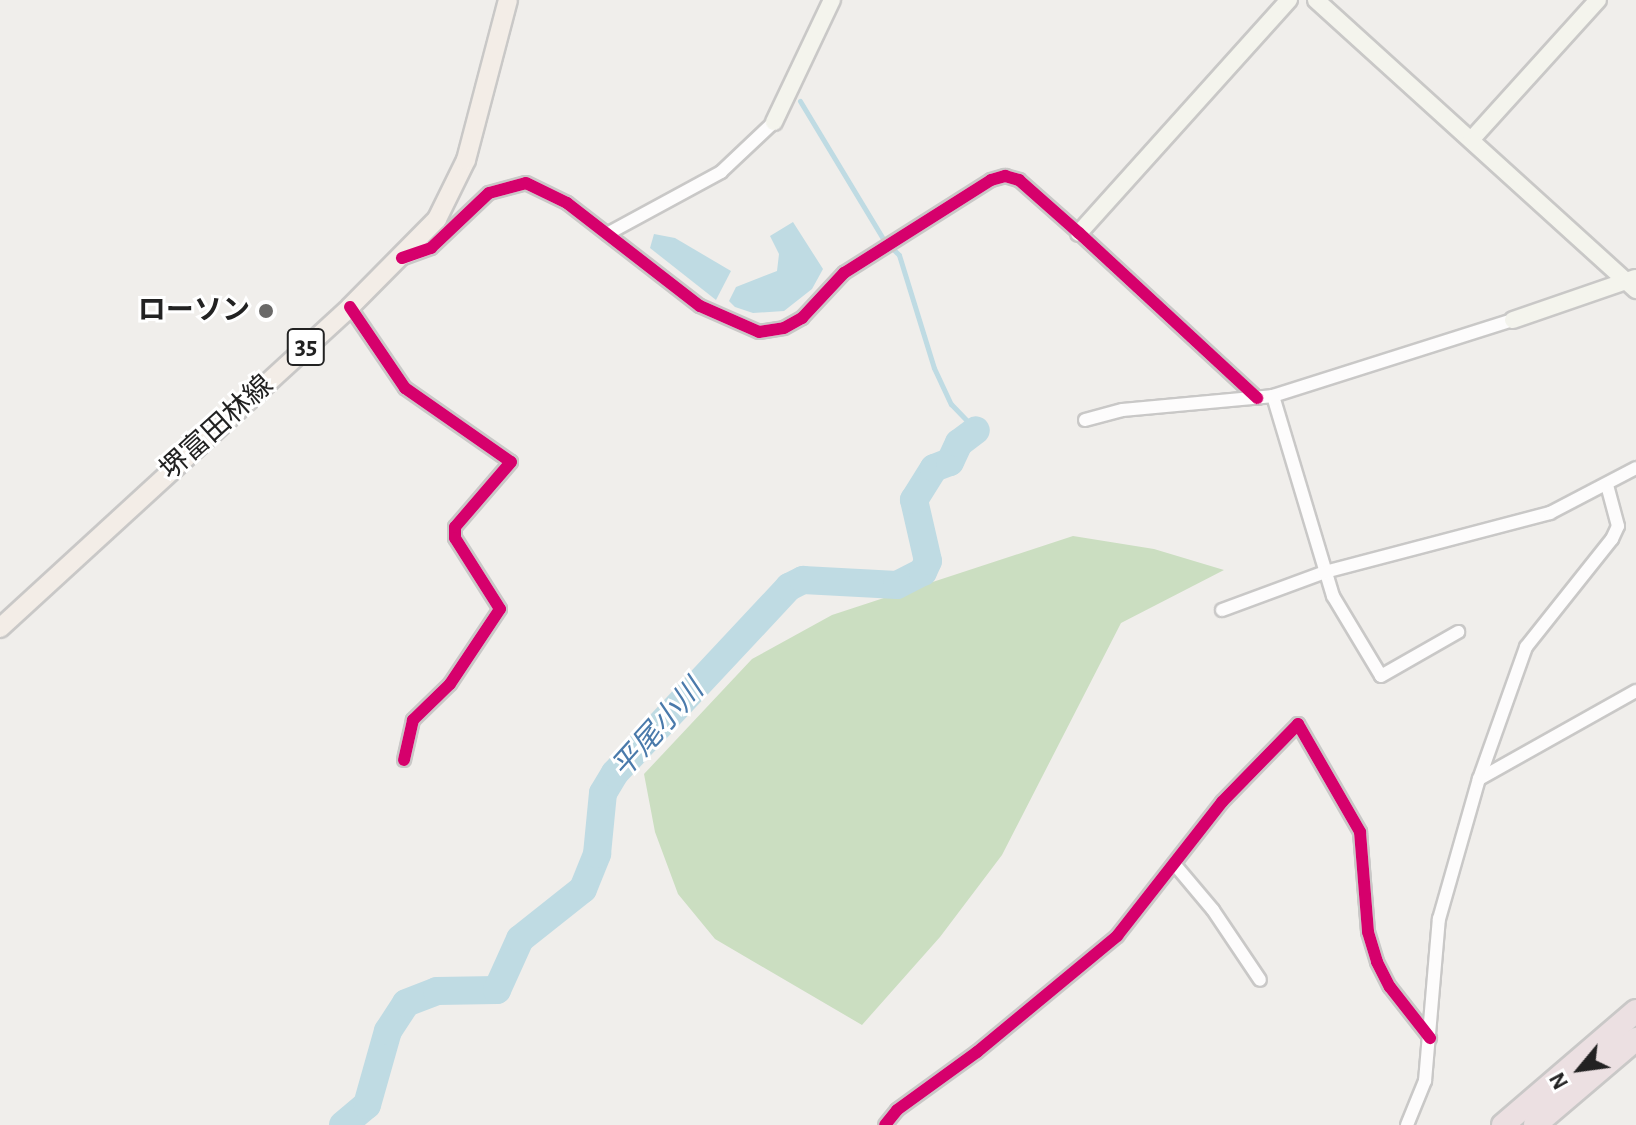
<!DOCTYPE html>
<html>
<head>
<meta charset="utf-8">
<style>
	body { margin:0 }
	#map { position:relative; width:1636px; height:1125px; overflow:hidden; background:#f0eeeb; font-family:"Alegreya Sans","Noto Sans JP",sans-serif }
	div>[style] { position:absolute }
	.forest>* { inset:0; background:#cbdec1 }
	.water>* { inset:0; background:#bfdbe3 }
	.stream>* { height:5px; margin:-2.5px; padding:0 2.5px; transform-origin:2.5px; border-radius:2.5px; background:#bfdbe3 }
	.river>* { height:28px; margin:-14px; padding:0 14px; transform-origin:14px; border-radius:14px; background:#bfdbe3 }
	.roads { filter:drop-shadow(2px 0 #c9c8c7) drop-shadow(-2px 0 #c9c8c7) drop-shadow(0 2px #c9c8c7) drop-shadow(0 -2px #c9c8c7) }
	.street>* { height:12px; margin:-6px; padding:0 6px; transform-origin:6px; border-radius:6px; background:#fdfcfc }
	.secondary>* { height:16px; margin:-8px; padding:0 8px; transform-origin:8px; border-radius:8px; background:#f4f4ed }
	.primary>* { height:18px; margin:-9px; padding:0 9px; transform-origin:9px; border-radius:9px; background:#f3ede7 }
	.highway>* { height:22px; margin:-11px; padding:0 11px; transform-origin:11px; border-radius:11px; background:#ece0e2 }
	.cycleway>* { height:12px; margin:-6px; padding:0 6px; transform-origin:6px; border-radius:6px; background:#d6006c }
	.dots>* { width:22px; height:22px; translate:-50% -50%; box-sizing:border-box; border:4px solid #fff; border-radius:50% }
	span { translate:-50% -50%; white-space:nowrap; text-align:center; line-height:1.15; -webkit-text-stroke:6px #fff; paint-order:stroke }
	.shield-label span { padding:2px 6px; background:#fff; border:2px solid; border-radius:6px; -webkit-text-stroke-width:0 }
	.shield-label { font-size:26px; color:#222; font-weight:700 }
	.poi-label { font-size:28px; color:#222; font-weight:700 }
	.right { translate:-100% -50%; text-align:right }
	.street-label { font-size:28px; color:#222 }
	.water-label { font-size:30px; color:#4a7aab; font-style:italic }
	.north { position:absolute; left:1540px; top:1029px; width:80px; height:80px; -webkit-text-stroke:6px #fff; paint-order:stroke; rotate:241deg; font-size:22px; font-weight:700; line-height:32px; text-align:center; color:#222 }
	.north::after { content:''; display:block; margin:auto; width:28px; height:36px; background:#222; clip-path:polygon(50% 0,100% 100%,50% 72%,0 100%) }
</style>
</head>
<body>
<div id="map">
	<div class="forest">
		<div style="clip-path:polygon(1073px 536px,1154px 549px,1224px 570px,1121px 623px,1002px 855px,940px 937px,862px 1025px,715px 939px,678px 894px,655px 832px,644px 774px,752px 659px,832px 615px)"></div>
	</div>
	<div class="water">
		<div style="clip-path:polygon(793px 222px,823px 269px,812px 289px,784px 311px,753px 313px,735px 307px,729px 301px,736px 287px,777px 271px,779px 254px,770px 236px)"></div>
		<div style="clip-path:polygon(654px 234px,675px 238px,731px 271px,716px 300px,650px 248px)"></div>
	</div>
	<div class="stream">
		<div style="left:800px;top:101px;width:162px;rotate:58.9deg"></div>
		<div style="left:884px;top:240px;width:21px;rotate:45deg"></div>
		<div style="left:899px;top:255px;width:118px;rotate:72.8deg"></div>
		<div style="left:934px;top:368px;width:40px;rotate:65deg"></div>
		<div style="left:951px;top:404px;width:36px;rotate:46deg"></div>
	</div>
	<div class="river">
		<div style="left:343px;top:1125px;width:31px;rotate:-40deg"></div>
		<div style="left:367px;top:1105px;width:77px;rotate:-74.2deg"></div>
		<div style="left:388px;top:1031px;width:33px;rotate:-57deg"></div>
		<div style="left:406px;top:1003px;width:33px;rotate:-21deg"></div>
		<div style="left:437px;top:991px;width:60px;rotate:-1deg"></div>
		<div style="left:497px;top:990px;width:56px;rotate:-65.7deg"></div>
		<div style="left:520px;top:939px;width:80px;rotate:-38.4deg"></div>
		<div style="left:583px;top:889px;width:38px;rotate:-68deg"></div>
		<div style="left:597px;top:854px;width:61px;rotate:-84.4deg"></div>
		<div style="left:603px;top:793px;width:23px;rotate:-59deg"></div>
		<div style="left:615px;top:773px;width:255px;rotate:-46.9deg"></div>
		<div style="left:789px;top:587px;width:16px;rotate:-27deg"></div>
		<div style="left:803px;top:580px;width:94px;rotate:3deg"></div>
		<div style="left:897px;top:585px;width:29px;rotate:-27deg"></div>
		<div style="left:923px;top:572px;width:12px;rotate:-66deg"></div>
		<div style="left:928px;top:561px;width:63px;rotate:-102.9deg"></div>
		<div style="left:914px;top:500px;width:38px;rotate:-58deg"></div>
		<div style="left:934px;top:468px;width:17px;rotate:-21deg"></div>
		<div style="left:950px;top:462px;width:21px;rotate:-65deg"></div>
		<div style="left:959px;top:443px;width:21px;rotate:-37deg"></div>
	</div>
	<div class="roads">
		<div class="street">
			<div style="left:607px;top:234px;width:130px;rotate:-28.5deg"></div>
			<div style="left:721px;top:172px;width:73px;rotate:-43.3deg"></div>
			<div style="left:403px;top:258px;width:30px;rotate:-20deg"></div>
			<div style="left:431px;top:248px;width:80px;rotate:-43.5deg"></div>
			<div style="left:489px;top:193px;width:38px;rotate:-15deg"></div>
			<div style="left:526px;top:183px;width:46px;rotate:26deg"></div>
			<div style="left:567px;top:203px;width:168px;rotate:37.8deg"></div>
			<div style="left:700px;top:306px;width:64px;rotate:23.8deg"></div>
			<div style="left:759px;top:332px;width:25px;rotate:-9deg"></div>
			<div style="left:784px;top:328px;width:21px;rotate:-29deg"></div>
			<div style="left:802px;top:318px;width:62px;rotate:-47deg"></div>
			<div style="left:844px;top:273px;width:174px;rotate:-32.3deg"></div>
			<div style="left:991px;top:180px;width:15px;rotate:-16deg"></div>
			<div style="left:1005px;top:176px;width:15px;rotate:16deg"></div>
			<div style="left:1019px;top:180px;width:80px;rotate:41.5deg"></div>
			<div style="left:1079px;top:233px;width:243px;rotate:42.8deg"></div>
			<div style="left:350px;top:307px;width:98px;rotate:55.8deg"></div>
			<div style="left:405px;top:388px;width:129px;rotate:34.9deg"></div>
			<div style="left:511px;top:462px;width:86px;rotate:130.7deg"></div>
			<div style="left:455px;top:527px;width:11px;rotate:90deg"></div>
			<div style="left:455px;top:538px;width:84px;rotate:57.6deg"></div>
			<div style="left:500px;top:609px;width:90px;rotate:123.7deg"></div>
			<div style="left:450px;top:684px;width:52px;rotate:135.8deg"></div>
			<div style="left:413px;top:720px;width:41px;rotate:102.7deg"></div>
			<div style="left:1273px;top:396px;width:209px;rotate:73.3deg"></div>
			<div style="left:1333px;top:596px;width:93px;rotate:59deg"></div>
			<div style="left:1381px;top:676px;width:89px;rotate:-29.7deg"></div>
			<div style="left:1085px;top:420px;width:39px;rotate:-15deg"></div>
			<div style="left:1123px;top:410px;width:151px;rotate:-5.3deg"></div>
			<div style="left:1273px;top:396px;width:252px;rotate:-17.6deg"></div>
			<div style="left:1222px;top:610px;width:110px;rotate:-20.3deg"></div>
			<div style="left:1325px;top:572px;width:233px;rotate:-14.7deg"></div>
			<div style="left:1550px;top:513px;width:97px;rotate:-27.6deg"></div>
			<div style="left:1479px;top:779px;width:180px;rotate:-29.3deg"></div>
			<div style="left:1176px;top:866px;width:57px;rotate:49.9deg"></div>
			<div style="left:1213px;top:910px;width:84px;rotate:56.1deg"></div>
			<div style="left:885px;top:1125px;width:19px;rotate:-51deg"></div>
			<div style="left:897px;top:1110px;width:99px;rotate:-35.9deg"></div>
			<div style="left:977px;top:1052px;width:182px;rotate:-39.6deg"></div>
			<div style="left:1117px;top:936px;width:170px;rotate:-51.9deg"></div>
			<div style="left:1222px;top:802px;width:109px;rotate:-45.7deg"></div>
			<div style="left:1298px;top:724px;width:125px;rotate:60.1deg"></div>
			<div style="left:1360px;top:832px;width:100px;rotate:85.4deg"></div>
			<div style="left:1368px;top:932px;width:31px;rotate:73deg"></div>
			<div style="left:1377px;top:962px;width:28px;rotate:63deg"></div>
			<div style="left:1390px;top:987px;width:65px;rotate:51.9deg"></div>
			<div style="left:1407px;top:1125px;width:48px;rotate:-67.8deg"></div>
			<div style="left:1425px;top:1081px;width:163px;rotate:-85.1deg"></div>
			<div style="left:1439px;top:919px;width:146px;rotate:-74.1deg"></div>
			<div style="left:1479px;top:779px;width:140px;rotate:-70.4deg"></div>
			<div style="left:1526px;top:647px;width:138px;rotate:-51.5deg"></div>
			<div style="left:1612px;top:539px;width:14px;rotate:-65deg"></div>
			<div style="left:1618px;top:526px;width:42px;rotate:-105deg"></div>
		</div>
		<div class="secondary">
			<div style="left:1316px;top:0;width:432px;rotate:42.2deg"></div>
			<div style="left:774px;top:122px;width:135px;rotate:-64.6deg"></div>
			<div style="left:1471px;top:140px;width:189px;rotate:-47.8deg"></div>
			<div style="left:1079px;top:233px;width:314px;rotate:-48deg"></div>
			<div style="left:1513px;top:320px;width:129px;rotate:-19deg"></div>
		</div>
		<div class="primary">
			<div style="left:0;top:628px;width:475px;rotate:-42.5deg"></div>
			<div style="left:350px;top:307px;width:124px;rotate:-45.3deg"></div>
			<div style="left:437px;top:219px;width:66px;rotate:-63.8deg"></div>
			<div style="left:466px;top:160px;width:165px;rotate:-75.3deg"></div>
		</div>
		<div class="highway">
			<div style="left:1503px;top:1125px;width:175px;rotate:-40.6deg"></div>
			<div style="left:1535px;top:1125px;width:133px;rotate:-40.4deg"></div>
		</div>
	</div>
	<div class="cycleway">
		<div style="left:402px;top:258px;width:31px;rotate:-19deg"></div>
		<div style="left:431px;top:248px;width:80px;rotate:-43.5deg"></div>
		<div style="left:489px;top:193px;width:38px;rotate:-15deg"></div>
		<div style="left:526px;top:183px;width:46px;rotate:26deg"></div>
		<div style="left:567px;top:203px;width:168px;rotate:37.8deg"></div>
		<div style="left:700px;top:306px;width:64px;rotate:23.8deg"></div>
		<div style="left:759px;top:332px;width:25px;rotate:-9deg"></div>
		<div style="left:784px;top:328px;width:21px;rotate:-29deg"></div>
		<div style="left:802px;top:318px;width:62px;rotate:-47deg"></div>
		<div style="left:844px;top:273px;width:174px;rotate:-32.3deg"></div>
		<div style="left:991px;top:180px;width:15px;rotate:-16deg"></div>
		<div style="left:1005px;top:176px;width:15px;rotate:16deg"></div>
		<div style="left:1019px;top:180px;width:80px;rotate:41.5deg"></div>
		<div style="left:1079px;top:233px;width:243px;rotate:42.8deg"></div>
		<div style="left:350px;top:307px;width:98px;rotate:55.8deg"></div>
		<div style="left:405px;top:388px;width:129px;rotate:34.9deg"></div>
		<div style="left:511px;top:462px;width:86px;rotate:130.7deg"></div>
		<div style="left:455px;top:527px;width:11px;rotate:90deg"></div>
		<div style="left:455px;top:538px;width:84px;rotate:57.6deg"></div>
		<div style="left:500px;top:609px;width:90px;rotate:123.7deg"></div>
		<div style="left:450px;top:684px;width:52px;rotate:135.8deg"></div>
		<div style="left:413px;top:720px;width:41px;rotate:102.7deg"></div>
		<div style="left:885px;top:1125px;width:19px;rotate:-51deg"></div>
		<div style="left:897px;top:1110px;width:99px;rotate:-35.9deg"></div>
		<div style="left:977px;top:1052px;width:182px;rotate:-39.6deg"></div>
		<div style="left:1117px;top:936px;width:170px;rotate:-51.9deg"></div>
		<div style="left:1222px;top:802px;width:109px;rotate:-45.7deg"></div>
		<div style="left:1298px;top:724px;width:125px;rotate:60.1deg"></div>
		<div style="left:1360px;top:832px;width:100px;rotate:85.4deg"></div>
		<div style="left:1368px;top:932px;width:31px;rotate:73deg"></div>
		<div style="left:1377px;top:962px;width:28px;rotate:63deg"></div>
		<div style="left:1390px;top:987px;width:65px;rotate:51.9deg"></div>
	</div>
	<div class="dots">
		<div style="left:266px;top:311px;background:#6a6968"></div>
	</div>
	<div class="shield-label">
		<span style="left:306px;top:347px">35</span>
	</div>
	<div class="poi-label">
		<span class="right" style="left:250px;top:311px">ローソン</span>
	</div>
	<div class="street-label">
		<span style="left:217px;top:428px;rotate:-42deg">堺富田林線</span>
	</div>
	<div class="water-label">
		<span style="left:658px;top:729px;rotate:-48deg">平尾小川</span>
	</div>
	<div class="north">N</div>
</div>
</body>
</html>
